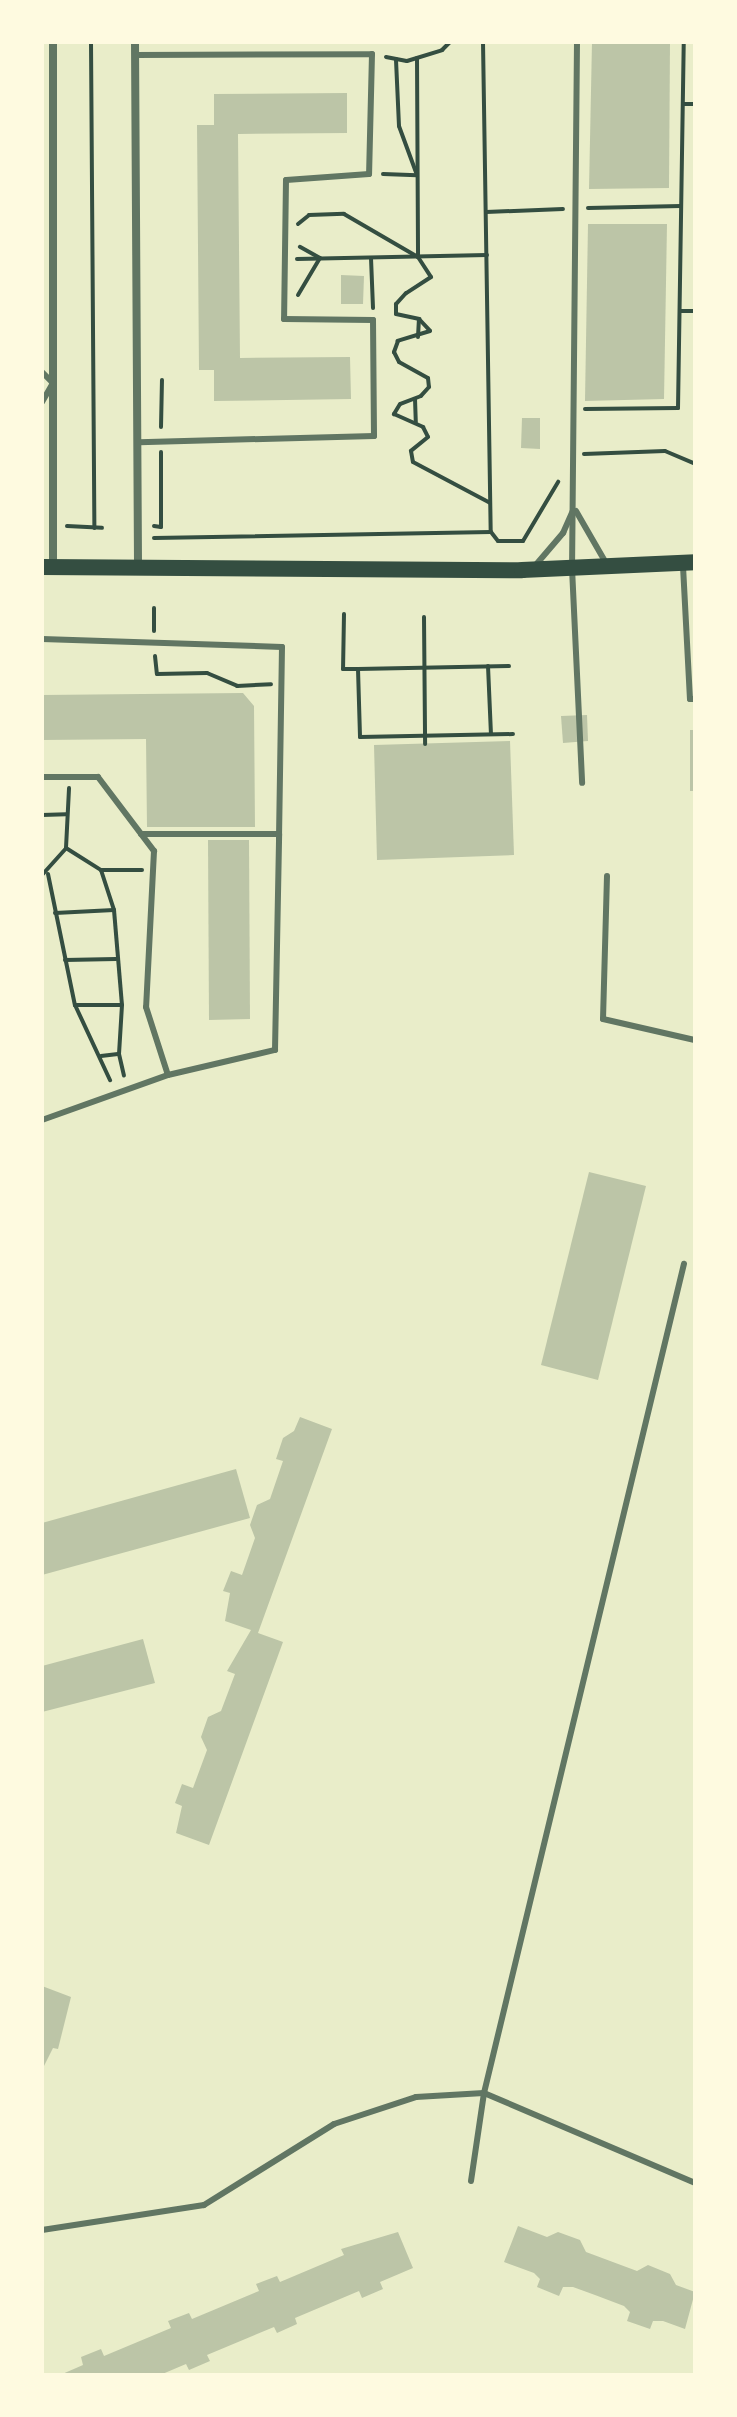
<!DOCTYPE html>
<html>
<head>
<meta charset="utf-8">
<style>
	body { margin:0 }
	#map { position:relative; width:737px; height:2417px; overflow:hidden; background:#e9edc9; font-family:"IBM Plex Sans",sans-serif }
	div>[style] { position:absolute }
	.building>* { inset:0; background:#bcc5a7 }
	.path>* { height:4px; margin:-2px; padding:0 2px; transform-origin:2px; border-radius:2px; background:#344e41 }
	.service>* { height:6px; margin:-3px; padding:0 3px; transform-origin:3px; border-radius:3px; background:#617663 }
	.minor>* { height:8px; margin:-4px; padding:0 4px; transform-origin:4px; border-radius:4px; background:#617663 }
	.secondary>* { height:16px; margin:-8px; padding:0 8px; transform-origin:8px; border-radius:8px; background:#344e41 }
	span { translate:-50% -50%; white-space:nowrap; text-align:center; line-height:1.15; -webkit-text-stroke:8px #fefae0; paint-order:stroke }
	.frame { position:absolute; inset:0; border:44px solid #fefae0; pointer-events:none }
</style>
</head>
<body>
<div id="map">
	<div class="building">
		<div style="clip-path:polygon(592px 42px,670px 42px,669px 188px,589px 189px)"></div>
		<div style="clip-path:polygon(347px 93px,347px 133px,238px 134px,240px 358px,350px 357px,351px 399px,214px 401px,214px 370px,199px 370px,197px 125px,214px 125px,214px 94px)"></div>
		<div style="clip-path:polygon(588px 224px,667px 224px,664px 399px,585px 401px)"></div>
		<div style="clip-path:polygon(341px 275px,364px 276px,363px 304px,341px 304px)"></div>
		<div style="clip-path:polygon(522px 418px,540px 418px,540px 449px,521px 448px)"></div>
		<div style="clip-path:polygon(243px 693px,254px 706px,255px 827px,147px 827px,146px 739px,42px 740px,42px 695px)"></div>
		<div style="clip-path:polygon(587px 715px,588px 741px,563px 743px,561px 716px)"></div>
		<div style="clip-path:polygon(690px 730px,695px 730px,695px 791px,690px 791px)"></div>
		<div style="clip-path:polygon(510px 741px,514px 855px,377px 860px,374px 745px)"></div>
		<div style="clip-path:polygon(208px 840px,249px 840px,250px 1019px,209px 1020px)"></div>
		<div style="clip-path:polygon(589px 1172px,646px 1186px,598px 1380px,541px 1365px)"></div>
		<div style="clip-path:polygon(300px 1417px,332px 1429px,258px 1633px,283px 1642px,209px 1845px,176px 1833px,182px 1806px,175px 1803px,182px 1784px,193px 1788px,207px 1750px,201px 1737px,208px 1717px,221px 1711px,235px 1674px,227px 1671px,251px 1630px,225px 1621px,230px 1593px,223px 1591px,231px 1571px,242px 1575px,255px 1538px,250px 1525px,257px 1505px,270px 1499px,283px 1461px,276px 1459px,283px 1438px,294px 1431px)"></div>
		<div style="clip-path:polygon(236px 1469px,250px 1518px,42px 1575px,42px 1523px)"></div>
		<div style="clip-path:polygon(143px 1639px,155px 1683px,42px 1712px,42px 1666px)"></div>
		<div style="clip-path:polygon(42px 1986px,71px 1997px,58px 2049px,53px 2048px,42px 2070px)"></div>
		<div style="clip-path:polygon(518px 2226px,547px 2237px,558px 2232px,580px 2240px,586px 2252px,637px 2271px,648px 2265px,670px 2274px,676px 2285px,695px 2292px,685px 2329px,663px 2321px,653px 2321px,650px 2329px,627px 2321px,630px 2312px,624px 2306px,595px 2295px,573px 2287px,563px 2287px,559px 2296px,537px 2287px,540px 2279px,534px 2273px,504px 2262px)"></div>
		<div style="clip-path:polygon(398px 2232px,413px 2268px,380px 2282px,383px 2289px,362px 2298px,359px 2291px,295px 2318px,297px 2324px,277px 2333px,274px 2327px,207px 2355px,210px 2361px,189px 2370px,186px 2364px,160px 2375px,60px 2375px,83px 2365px,81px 2357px,101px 2349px,104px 2356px,171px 2328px,168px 2321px,189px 2313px,192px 2319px,259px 2291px,256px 2284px,277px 2276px,280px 2282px,344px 2255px,341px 2249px)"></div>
	</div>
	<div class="path">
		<div style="left:91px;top:42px;width:486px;rotate:89.6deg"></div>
		<div style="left:483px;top:42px;width:490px;rotate:89.1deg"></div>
		<div style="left:386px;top:57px;width:21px;rotate:11deg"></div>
		<div style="left:407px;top:61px;width:37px;rotate:-17deg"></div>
		<div style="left:442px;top:50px;width:11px;rotate:-45deg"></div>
		<div style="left:417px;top:58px;width:199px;rotate:89.7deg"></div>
		<div style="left:683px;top:104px;width:12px"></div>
		<div style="left:383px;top:174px;width:34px;rotate:2deg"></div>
		<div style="left:417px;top:175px;width:52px;rotate:-110.2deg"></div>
		<div style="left:399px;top:126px;width:67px;rotate:-92.6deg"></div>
		<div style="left:588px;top:208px;width:93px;rotate:-1.2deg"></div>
		<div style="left:486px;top:212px;width:77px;rotate:-2.2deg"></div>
		<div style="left:298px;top:224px;width:14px;rotate:-39deg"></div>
		<div style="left:309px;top:215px;width:35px;rotate:-2deg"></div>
		<div style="left:344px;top:214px;width:86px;rotate:30.2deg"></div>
		<div style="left:418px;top:257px;width:24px;rotate:57deg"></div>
		<div style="left:431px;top:277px;width:30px;rotate:147deg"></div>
		<div style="left:406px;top:293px;width:15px;rotate:132deg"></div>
		<div style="left:396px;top:304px;width:10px;rotate:90deg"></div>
		<div style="left:396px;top:314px;width:24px;rotate:12deg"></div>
		<div style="left:419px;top:319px;width:16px;rotate:47deg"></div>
		<div style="left:430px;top:331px;width:34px;rotate:163deg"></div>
		<div style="left:398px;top:341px;width:12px;rotate:110deg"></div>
		<div style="left:394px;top:352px;width:11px;rotate:63deg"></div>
		<div style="left:399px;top:362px;width:33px;rotate:29deg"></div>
		<div style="left:428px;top:378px;width:9px;rotate:84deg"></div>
		<div style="left:429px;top:387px;width:12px;rotate:132deg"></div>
		<div style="left:421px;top:396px;width:22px;rotate:159deg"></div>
		<div style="left:400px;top:404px;width:12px;rotate:121deg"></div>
		<div style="left:394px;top:414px;width:32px;rotate:24deg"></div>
		<div style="left:423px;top:427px;width:11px;rotate:63deg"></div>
		<div style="left:428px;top:437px;width:22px;rotate:141deg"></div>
		<div style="left:411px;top:451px;width:11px;rotate:80deg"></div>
		<div style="left:413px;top:462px;width:87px;rotate:28deg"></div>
		<div style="left:371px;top:258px;width:50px;rotate:87.7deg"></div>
		<div style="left:297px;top:259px;width:190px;rotate:-1.2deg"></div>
		<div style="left:298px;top:295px;width:43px;rotate:-59.3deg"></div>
		<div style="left:320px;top:258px;width:23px;rotate:-151deg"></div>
		<div style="left:680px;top:311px;width:15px"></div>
		<div style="left:418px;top:337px;width:18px;rotate:-87deg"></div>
		<div style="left:415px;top:399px;width:23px;rotate:88deg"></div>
		<div style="left:585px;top:409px;width:93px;rotate:-0.6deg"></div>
		<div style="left:678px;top:408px;width:366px;rotate:-89.1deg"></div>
		<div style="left:161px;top:427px;width:47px;rotate:-88.8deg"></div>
		<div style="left:584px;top:454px;width:81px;rotate:-2.1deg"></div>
		<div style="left:665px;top:451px;width:33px;rotate:23deg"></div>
		<div style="left:67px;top:526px;width:35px;rotate:3deg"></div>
		<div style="left:154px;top:526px;width:7px;rotate:8deg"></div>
		<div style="left:161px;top:527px;width:75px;rotate:-90deg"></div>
		<div style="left:154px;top:538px;width:337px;rotate:-1deg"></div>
		<div style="left:491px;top:532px;width:11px;rotate:52deg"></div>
		<div style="left:498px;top:541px;width:25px"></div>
		<div style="left:523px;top:541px;width:69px;rotate:-59.3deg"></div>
		<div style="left:344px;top:614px;width:55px;rotate:91deg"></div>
		<div style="left:343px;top:669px;width:15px"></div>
		<div style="left:358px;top:669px;width:68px;rotate:88.3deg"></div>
		<div style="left:360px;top:737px;width:153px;rotate:-1.1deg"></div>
		<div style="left:424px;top:617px;width:127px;rotate:89.5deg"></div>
		<div style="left:154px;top:631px;width:23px;rotate:-90deg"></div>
		<div style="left:155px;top:656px;width:18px;rotate:84deg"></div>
		<div style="left:157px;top:674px;width:50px;rotate:-1.1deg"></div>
		<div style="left:207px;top:673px;width:33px;rotate:23deg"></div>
		<div style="left:237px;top:686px;width:34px;rotate:-3deg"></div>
		<div style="left:488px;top:666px;width:68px;rotate:87.5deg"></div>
		<div style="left:358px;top:669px;width:151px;rotate:-1.1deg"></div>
		<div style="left:42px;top:815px;width:24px;rotate:-2deg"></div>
		<div style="left:66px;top:848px;width:41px;rotate:32.2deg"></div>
		<div style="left:101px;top:870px;width:42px;rotate:72deg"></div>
		<div style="left:114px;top:910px;width:95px;rotate:85.2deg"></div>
		<div style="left:122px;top:1005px;width:49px;rotate:93.5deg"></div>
		<div style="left:119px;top:1054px;width:22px;rotate:77deg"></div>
		<div style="left:101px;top:870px;width:41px"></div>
		<div style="left:48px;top:874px;width:134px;rotate:78.4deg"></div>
		<div style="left:75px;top:1005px;width:83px;rotate:65deg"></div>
		<div style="left:42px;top:875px;width:36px;rotate:-48deg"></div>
		<div style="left:66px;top:848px;width:60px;rotate:-87.1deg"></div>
		<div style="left:55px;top:913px;width:59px;rotate:-2.9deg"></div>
		<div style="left:65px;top:960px;width:51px;rotate:-1.1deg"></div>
		<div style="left:75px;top:1005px;width:45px"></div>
		<div style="left:101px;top:1056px;width:17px;rotate:-7deg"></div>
	</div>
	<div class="service">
		<div style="left:577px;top:42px;width:526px;rotate:90.54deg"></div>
		<div style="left:572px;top:568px;width:215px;rotate:87.3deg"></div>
		<div style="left:135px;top:55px;width:237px;rotate:-0.2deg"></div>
		<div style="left:372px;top:54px;width:120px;rotate:91.4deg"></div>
		<div style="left:369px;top:174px;width:83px;rotate:175.9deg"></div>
		<div style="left:286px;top:180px;width:139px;rotate:90.8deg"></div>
		<div style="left:284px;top:319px;width:89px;rotate:0.6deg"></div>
		<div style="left:373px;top:320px;width:116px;rotate:89.5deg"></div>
		<div style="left:374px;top:436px;width:235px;rotate:178.5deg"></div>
		<div style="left:42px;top:372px;width:16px;rotate:45deg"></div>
		<div style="left:53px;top:383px;width:22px;rotate:120deg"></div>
		<div style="left:576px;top:511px;width:60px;rotate:60deg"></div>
		<div style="left:683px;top:566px;width:133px;rotate:87deg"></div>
		<div style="left:690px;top:699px;width:5px"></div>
		<div style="left:534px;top:567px;width:45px;rotate:-49.5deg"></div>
		<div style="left:563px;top:533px;width:24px;rotate:-66deg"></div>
		<div style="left:42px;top:639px;width:240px;rotate:1.9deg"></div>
		<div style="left:282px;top:647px;width:189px;rotate:90.9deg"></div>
		<div style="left:42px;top:777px;width:56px"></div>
		<div style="left:98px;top:777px;width:93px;rotate:52.9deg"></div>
		<div style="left:154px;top:851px;width:156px;rotate:92.9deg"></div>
		<div style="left:146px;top:1007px;width:71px;rotate:72.1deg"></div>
		<div style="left:141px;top:834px;width:138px"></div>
		<div style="left:607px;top:876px;width:143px;rotate:91.6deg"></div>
		<div style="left:603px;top:1019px;width:94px;rotate:12.9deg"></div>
		<div style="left:42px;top:1120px;width:134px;rotate:-19.7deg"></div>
		<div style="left:168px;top:1075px;width:110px;rotate:-13.2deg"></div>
		<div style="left:275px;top:1050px;width:216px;rotate:-88.9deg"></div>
		<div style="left:279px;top:834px;width:7px;rotate:90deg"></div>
		<div style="left:471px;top:2181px;width:89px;rotate:-81.6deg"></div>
		<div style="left:484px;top:2093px;width:853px;rotate:-76.44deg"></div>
		<div style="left:42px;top:2230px;width:164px;rotate:-8.8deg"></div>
		<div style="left:204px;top:2205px;width:153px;rotate:-31.9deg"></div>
		<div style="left:334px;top:2124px;width:86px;rotate:-18.2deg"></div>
		<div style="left:416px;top:2097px;width:68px;rotate:-3.4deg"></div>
		<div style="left:484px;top:2093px;width:229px;rotate:23.1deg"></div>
	</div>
	<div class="minor">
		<div style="left:53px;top:42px;width:525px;rotate:90deg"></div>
		<div style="left:135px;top:42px;width:526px;rotate:89.67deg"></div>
	</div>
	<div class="secondary">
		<div style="left:42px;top:567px;width:480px;rotate:0.4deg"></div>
		<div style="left:522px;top:570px;width:173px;rotate:-2.6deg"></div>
	</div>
	<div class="frame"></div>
</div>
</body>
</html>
